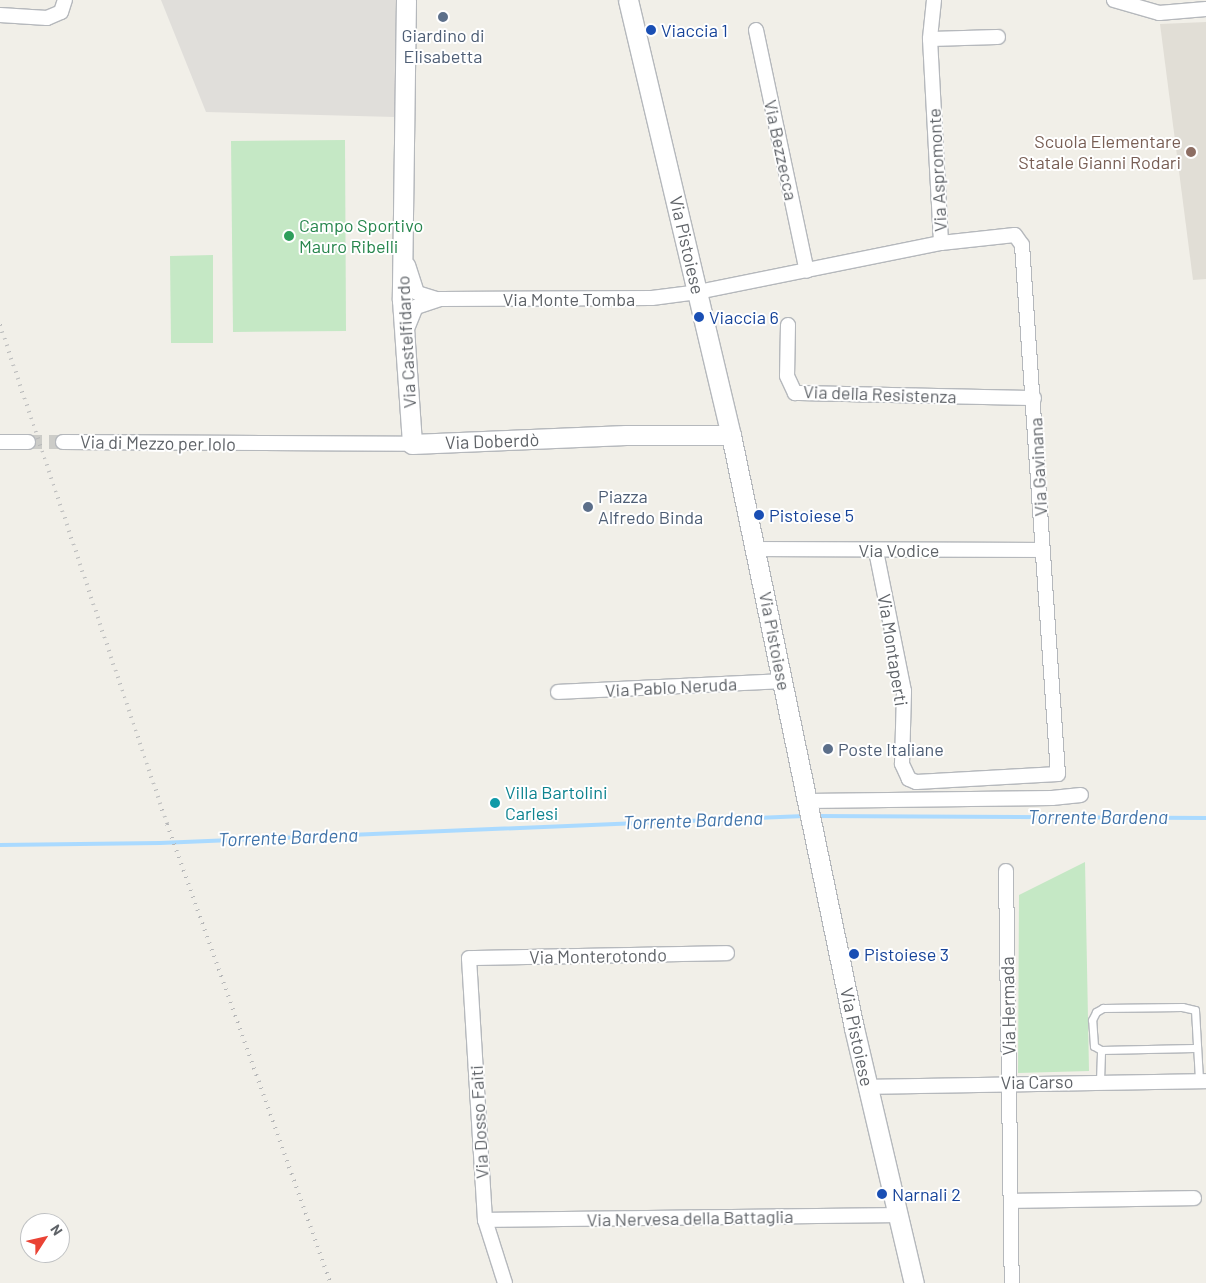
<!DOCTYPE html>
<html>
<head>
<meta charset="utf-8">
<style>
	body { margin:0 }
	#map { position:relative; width:1206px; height:1283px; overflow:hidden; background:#f1efe8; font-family:Barlow,sans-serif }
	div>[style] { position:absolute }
	.industrial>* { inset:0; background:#e0deda }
	.education>* { inset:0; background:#e1ded6 }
	.green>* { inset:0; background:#c5e8c5 }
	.stream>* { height:4px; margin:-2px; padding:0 2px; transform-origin:2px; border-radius:2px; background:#aadaff }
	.street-tunnel>* { height:14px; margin-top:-7px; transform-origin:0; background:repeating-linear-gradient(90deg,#ccccc8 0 14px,transparent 0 21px) }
	.roads { filter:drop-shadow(1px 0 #b5b8bc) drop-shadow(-1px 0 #b5b8bc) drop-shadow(0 1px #b5b8bc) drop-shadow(0 -1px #b5b8bc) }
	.lane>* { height:7px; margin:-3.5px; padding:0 3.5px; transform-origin:3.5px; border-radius:3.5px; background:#fff }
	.street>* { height:14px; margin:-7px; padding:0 7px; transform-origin:7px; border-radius:7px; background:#fff }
	.secondary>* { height:19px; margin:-9.5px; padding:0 9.5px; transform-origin:9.5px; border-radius:9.5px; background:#fff }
	.rail>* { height:4px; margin-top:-2px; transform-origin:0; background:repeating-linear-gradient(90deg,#b6b7b8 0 1px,transparent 0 7px) }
	.dots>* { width:14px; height:14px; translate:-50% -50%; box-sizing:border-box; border:2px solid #fff; border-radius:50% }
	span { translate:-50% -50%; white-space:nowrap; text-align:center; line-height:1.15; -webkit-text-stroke:4px #fff; paint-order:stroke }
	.transit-label { font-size:18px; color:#164399 }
	.left { translate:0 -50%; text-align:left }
	.service-label { font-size:18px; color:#4e5e75 }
	.education-label { font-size:18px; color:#785e54 }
	.right { translate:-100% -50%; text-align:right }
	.street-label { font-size:18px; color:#5f6368 }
	.leisure-label { font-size:18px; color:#27864d }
	.culture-label { font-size:18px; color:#0d838f }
	.water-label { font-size:19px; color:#4174aa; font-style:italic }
	.north { position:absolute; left:20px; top:1213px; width:50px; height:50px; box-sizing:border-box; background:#fff; border:1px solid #bfc1c3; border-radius:50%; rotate:55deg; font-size:14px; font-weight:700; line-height:20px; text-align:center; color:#5f6368 }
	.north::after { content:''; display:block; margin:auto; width:18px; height:22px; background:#ea4335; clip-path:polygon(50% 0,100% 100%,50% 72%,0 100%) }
</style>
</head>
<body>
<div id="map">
	<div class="industrial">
		<div style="clip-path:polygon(161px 0,402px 0,395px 117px,206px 112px)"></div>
	</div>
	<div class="education">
		<div style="clip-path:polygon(1206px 22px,1206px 279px,1193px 280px,1160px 24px)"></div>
	</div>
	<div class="green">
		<div style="clip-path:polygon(345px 140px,346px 331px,233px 332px,231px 141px)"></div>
		<div style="clip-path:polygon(213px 255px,213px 343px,171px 343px,170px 256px)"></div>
		<div style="clip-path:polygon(1085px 862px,1089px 1071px,1018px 1073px,1019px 895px)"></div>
	</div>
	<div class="stream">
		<div style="left:816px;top:816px;width:390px;rotate:0.3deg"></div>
		<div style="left:0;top:845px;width:160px;rotate:-0.7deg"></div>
		<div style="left:160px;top:843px;width:645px;rotate:-2.4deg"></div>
	</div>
	<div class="street-tunnel">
		<div style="left:28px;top:442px;width:35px"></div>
	</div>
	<div class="roads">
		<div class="lane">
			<div style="left:1194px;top:1048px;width:93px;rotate:178.8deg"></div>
			<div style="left:1101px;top:1050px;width:8px;rotate:-150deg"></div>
			<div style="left:1094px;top:1046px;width:26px;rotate:-94deg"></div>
			<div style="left:1092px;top:1020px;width:9px;rotate:-63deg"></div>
			<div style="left:1096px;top:1012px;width:8px;rotate:-30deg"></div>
			<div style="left:1103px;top:1008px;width:79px;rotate:-0.7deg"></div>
			<div style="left:1182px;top:1007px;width:13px;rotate:13deg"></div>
			<div style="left:1195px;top:1010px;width:70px;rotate:86.7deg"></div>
			<div style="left:1100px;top:1081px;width:31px;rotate:-88deg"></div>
		</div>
		<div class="street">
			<div style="left:934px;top:0;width:39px;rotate:96deg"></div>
			<div style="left:930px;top:39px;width:204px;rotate:86.9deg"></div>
			<div style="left:1114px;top:0;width:47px;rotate:16.1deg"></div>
			<div style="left:1159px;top:13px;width:47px;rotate:-4.9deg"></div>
			<div style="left:0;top:15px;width:47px;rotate:3.7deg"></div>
			<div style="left:47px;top:18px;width:15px;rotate:-23deg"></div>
			<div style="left:61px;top:12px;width:13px;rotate:-72deg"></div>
			<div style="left:756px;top:30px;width:246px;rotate:78.1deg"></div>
			<div style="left:930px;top:39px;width:68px;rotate:-1.7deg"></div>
			<div style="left:408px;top:265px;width:29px;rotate:72deg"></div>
			<div style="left:417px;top:293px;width:21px;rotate:17deg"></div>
			<div style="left:788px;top:325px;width:51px;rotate:91.1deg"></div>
			<div style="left:787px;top:376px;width:19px;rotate:65deg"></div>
			<div style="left:795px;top:393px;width:239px;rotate:1.2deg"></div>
			<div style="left:407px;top:329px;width:24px;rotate:-68deg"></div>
			<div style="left:416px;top:307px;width:26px;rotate:-18deg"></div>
			<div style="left:441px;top:299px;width:211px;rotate:-0.3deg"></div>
			<div style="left:652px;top:298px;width:46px;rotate:-7.4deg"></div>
			<div style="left:698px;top:292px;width:248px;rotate:-11.4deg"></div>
			<div style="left:941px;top:243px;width:74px;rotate:-6.2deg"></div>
			<div style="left:1015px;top:235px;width:12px;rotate:55deg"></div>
			<div style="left:1022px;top:245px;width:530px;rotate:86.11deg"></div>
			<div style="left:1058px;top:774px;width:142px;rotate:176.8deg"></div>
			<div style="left:916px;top:782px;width:8px;rotate:-157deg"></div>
			<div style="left:909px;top:779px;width:17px;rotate:-115deg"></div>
			<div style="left:902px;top:764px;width:73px;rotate:-88.4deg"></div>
			<div style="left:904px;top:691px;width:143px;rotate:-101.3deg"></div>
			<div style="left:0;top:442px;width:28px"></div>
			<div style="left:63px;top:442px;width:349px;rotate:0.3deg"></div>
			<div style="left:756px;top:549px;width:287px;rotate:0.2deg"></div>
			<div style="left:558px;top:692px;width:225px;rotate:-2.8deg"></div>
			<div style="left:807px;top:801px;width:245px;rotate:-0.7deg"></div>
			<div style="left:1052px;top:798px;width:29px;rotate:-6deg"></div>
			<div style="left:1006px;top:871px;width:412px;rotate:89.2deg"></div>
			<div style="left:868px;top:1087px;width:338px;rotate:-1deg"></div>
			<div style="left:1012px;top:1201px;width:182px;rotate:-0.9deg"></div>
			<div style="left:485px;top:1220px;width:410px;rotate:-0.7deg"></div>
			<div style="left:505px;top:1283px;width:66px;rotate:-107.6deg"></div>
			<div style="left:485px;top:1220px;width:262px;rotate:-93.5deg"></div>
			<div style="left:469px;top:958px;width:258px;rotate:-1.1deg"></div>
		</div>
		<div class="secondary">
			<div style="left:406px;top:0;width:300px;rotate:90.8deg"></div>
			<div style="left:402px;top:300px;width:144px;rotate:86deg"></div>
			<div style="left:412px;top:444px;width:214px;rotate:-2.4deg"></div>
			<div style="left:626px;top:435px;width:105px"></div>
			<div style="left:628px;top:0;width:447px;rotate:76.7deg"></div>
			<div style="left:731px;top:435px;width:606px;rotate:78.28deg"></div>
			<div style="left:854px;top:1028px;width:262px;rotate:76.8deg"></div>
		</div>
	</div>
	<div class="rail">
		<div style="left:0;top:325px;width:526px;rotate:71.5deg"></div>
		<div style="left:167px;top:824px;width:487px;rotate:70.4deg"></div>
	</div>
	<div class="dots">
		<div style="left:443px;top:17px;background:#5c6f8a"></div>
		<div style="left:651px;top:30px;background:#1a4fb4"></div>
		<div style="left:1191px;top:152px;background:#8d6e63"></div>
		<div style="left:289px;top:236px;background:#2e9e5b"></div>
		<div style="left:699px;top:317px;background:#1a4fb4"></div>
		<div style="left:588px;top:507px;background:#5c6f8a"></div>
		<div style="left:759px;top:515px;background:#1a4fb4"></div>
		<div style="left:828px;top:749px;background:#5c6f8a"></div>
		<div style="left:495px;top:803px;background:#0f9aa8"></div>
		<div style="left:854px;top:954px;background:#1a4fb4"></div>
		<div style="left:882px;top:1194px;background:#1a4fb4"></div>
	</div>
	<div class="transit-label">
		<span class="left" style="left:661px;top:30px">Viaccia 1</span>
		<span class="left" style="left:709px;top:317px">Viaccia 6</span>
		<span class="left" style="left:769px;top:515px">Pistoiese 5</span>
		<span class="left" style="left:864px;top:954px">Pistoiese 3</span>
		<span class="left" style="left:892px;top:1194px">Narnali 2</span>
	</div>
	<div class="service-label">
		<span style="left:443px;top:46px">Giardino di<br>Elisabetta</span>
		<span class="left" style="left:598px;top:507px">Piazza<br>Alfredo Binda</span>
		<span class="left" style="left:838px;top:749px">Poste Italiane</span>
	</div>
	<div class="education-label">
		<span class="right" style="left:1181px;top:152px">Scuola Elementare<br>Statale Gianni Rodari</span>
	</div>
	<div class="street-label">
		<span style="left:781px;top:150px;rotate:78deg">Via Bezzecca</span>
		<span style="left:937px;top:170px;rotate:-93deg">Via Aspromonte</span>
		<span style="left:687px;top:245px;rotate:77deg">Via Pistoiese</span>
		<span style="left:569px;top:299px">Via Monte Tomba</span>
		<span style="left:406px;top:342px;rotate:-93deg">Via Castelfidardo</span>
		<span style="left:880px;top:394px;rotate:2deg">Via della Resistenza</span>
		<span style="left:492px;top:441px;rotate:-2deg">Via Doberdò</span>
		<span style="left:158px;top:443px;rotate:1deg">Via di Mezzo per Iolo</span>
		<span style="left:1038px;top:467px;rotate:-93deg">Via Gavinana</span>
		<span style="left:899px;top:550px">Via Vodice</span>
		<span style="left:775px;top:641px;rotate:79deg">Via Pistoiese</span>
		<span style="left:893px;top:650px;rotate:81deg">Via Montaperti</span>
		<span style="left:671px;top:687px;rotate:-3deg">Via Pablo Neruda</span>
		<span style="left:598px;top:956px;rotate:-1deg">Via Monterotondo</span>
		<span style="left:1008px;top:1006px;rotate:-91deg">Via Hermada</span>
		<span style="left:857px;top:1037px;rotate:78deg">Via Pistoiese</span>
		<span style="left:1037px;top:1082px;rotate:-1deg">Via Carso</span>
		<span style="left:479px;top:1122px;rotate:-93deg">Via Dosso Faiti</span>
		<span style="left:690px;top:1218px;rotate:-1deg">Via Nervesa della Battaglia</span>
	</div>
	<div class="leisure-label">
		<span class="left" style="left:299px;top:236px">Campo Sportivo<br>Mauro Ribelli</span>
	</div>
	<div class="culture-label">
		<span class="left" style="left:505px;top:803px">Villa Bartolini<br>Carlesi</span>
	</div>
	<div class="water-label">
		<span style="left:1098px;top:817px">Torrente Bardena</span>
		<span style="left:693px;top:820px;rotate:-2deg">Torrente Bardena</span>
		<span style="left:288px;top:837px;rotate:-2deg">Torrente Bardena</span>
	</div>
	<div class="north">N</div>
</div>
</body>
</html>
